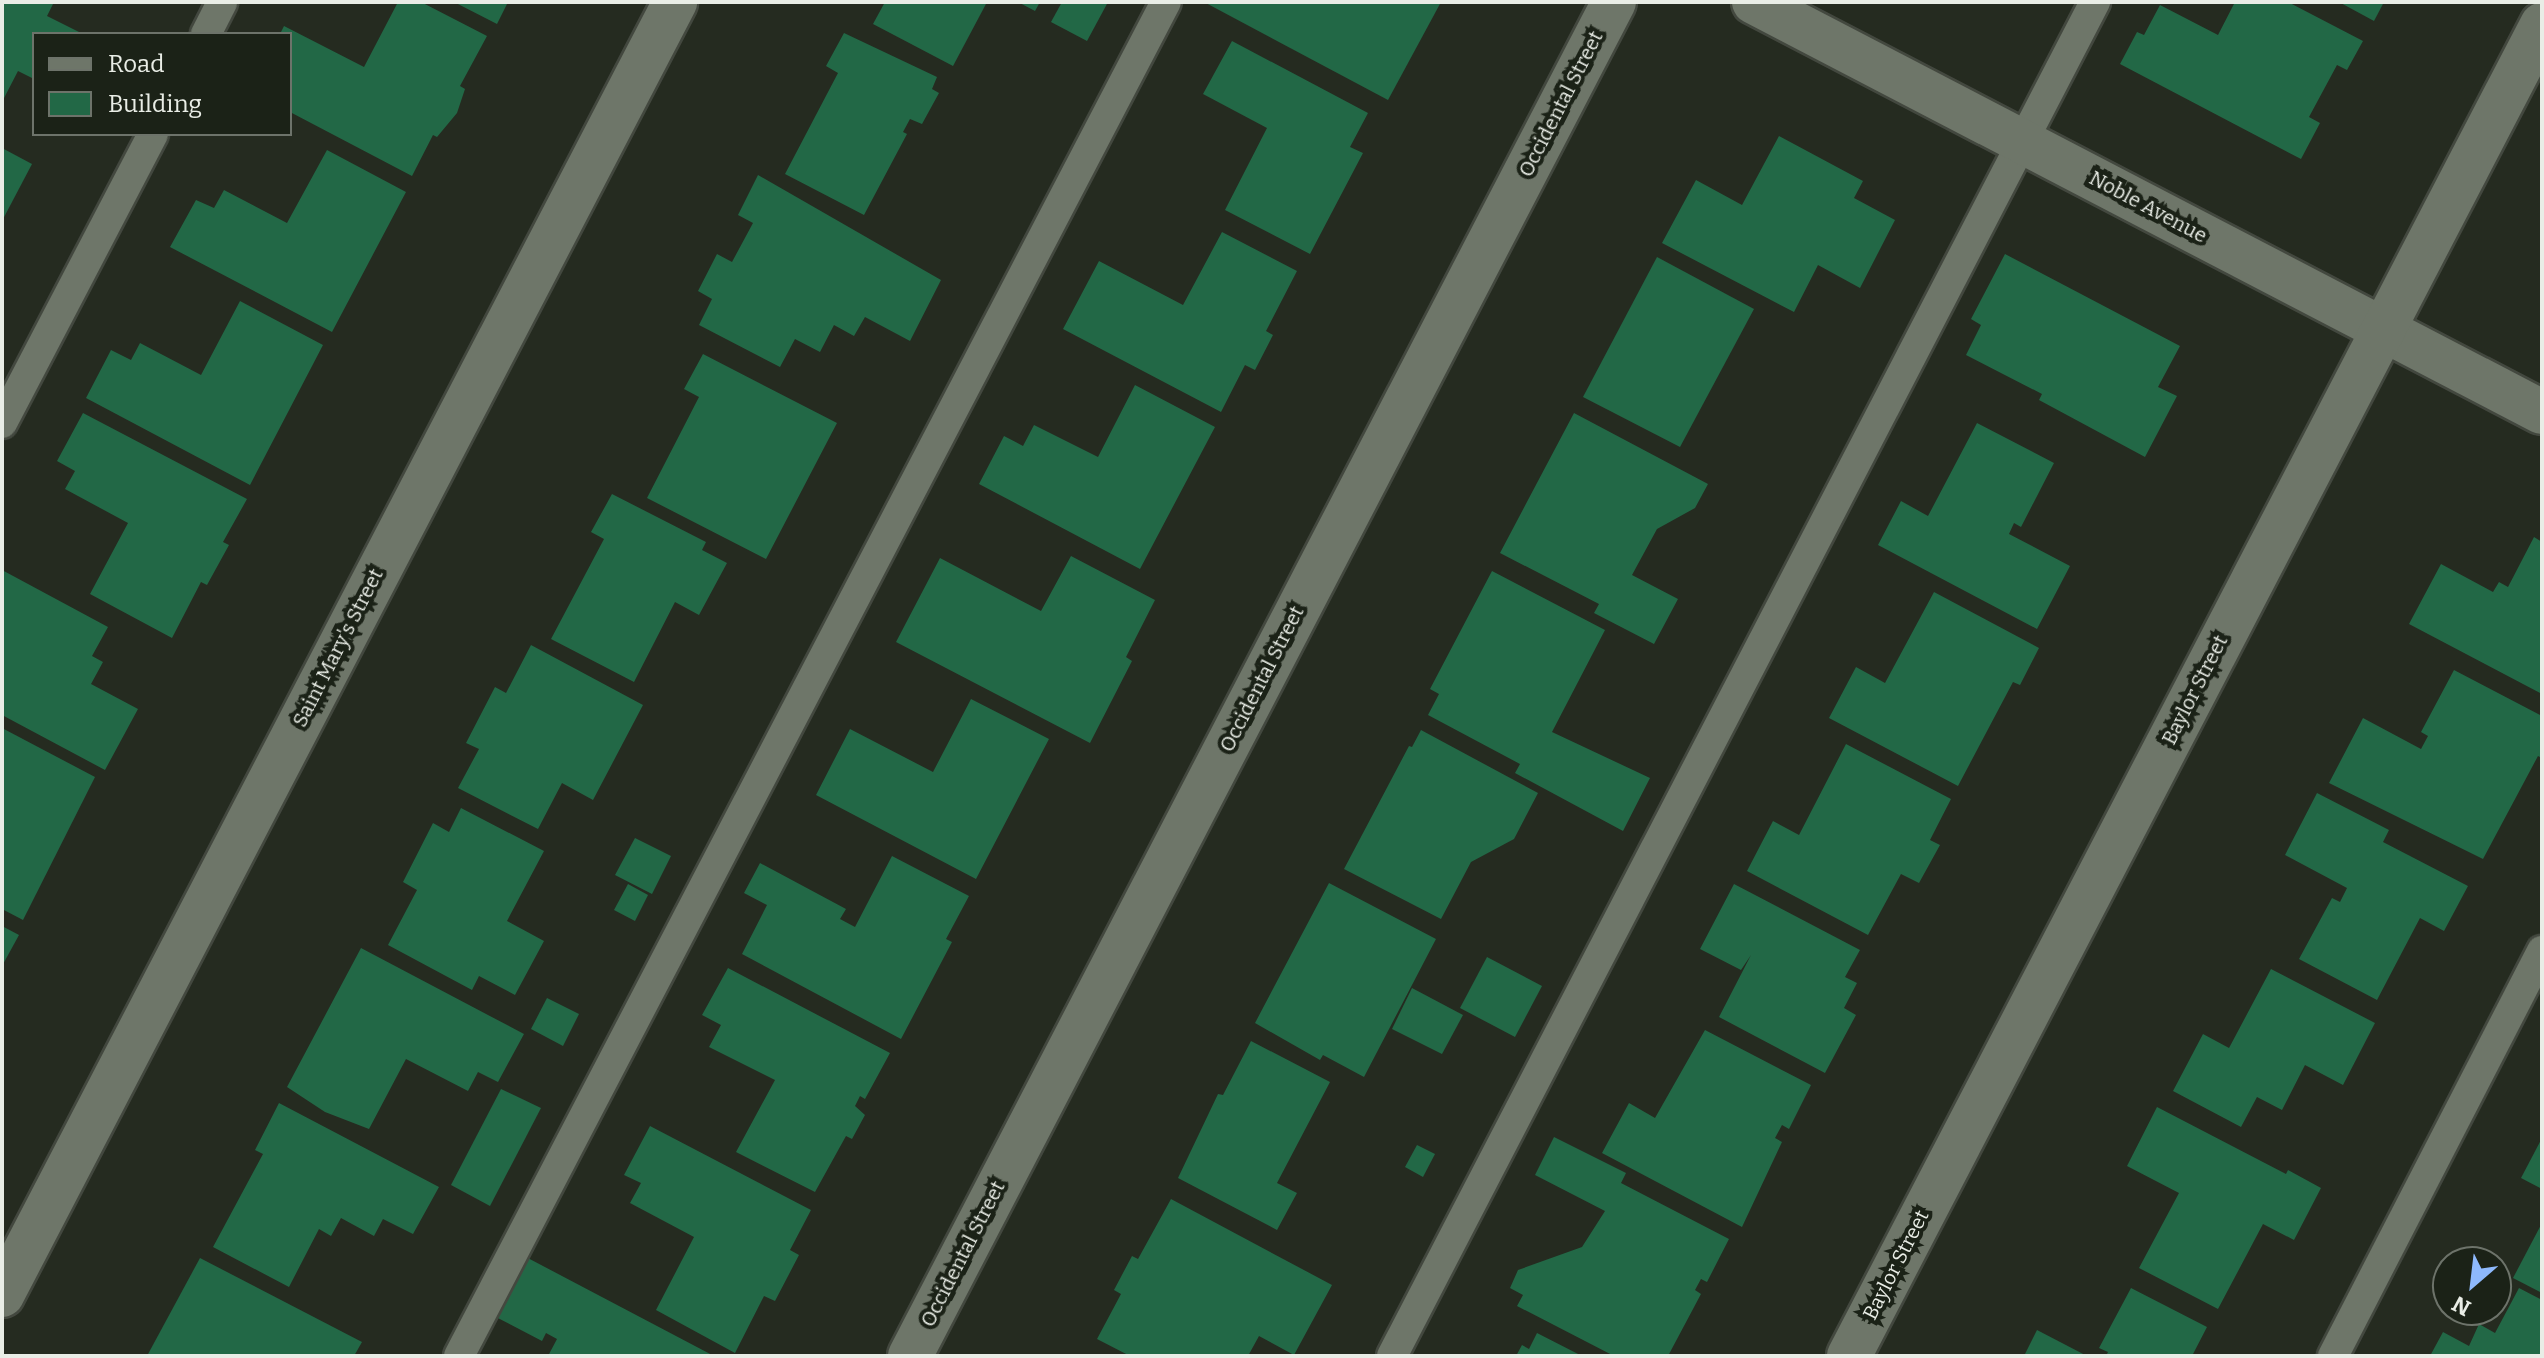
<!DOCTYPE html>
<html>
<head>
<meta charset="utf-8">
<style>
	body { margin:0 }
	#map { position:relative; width:2544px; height:1358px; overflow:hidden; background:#252b20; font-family:Bitter,serif }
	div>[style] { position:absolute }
	.building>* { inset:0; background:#226846 }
	.roads { filter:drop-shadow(2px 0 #43483f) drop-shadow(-2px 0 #43483f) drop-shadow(0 2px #43483f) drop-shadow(0 -2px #43483f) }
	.service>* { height:30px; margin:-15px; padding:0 15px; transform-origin:15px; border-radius:15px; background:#6e7669 }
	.minor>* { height:44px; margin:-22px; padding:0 22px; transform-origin:22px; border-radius:22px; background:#6e7669 }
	span { translate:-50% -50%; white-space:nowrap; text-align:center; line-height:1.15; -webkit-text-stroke:8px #1b2217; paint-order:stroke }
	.street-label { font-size:20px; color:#e9ede6 }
	.frame { position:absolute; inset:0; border:4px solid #e9ede6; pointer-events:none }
	.legend { position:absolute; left:32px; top:32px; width:260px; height:104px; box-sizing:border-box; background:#1b2217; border:2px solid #6d736a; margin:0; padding:10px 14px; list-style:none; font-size:24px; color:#e9ede6 }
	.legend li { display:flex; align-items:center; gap:16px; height:40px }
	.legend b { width:40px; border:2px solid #6d736a }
	.north { position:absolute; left:2432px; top:1246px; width:80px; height:80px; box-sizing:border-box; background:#1b2217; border:2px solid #6d736a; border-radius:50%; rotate:208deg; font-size:22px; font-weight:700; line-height:32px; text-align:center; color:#e9ede6 }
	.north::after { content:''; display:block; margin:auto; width:28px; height:36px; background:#8eb9fc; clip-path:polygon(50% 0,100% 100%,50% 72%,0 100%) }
</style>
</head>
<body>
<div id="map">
	<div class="building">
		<div style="clip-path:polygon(2px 2px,54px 2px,47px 16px,83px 34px,34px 34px,34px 79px,18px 71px,2px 102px)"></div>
		<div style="clip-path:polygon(398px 2px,421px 2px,487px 36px,460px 86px,465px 89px,457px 113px,437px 137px,433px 135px,412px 176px,290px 112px,290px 34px,280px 34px,284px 26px,364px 67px)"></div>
		<div style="clip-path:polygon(454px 2px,508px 2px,497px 24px)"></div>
		<div style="clip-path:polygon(885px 2px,987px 2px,953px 66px,873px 24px)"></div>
		<div style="clip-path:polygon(1018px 2px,1040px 2px,1035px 11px)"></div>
		<div style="clip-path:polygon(1062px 2px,1108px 2px,1087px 41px,1051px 22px)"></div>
		<div style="clip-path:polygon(1204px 2px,1441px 2px,1388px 100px)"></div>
		<div style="clip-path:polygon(2235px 2px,2288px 2px,2363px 41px,2347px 70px,2337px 65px,2309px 117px,2320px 123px,2301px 159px,2120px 64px,2137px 32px,2144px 35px,2160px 5px,2218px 35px)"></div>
		<div style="clip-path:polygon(2339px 2px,2384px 2px,2374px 21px)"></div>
		<div style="clip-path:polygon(844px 33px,937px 77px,932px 89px,939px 93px,922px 124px,910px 119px,903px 132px,907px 134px,864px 215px,785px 174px,838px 73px,826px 66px)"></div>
		<div style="clip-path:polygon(1232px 41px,1368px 113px,1350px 147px,1363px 153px,1310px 254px,1225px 210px,1267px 128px,1203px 94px)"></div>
		<div style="clip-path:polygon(1779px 136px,1863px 181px,1854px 198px,1895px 220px,1860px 288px,1818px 265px,1794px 312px,1662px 243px,1696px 180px,1742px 205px)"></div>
		<div style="clip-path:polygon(2px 148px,32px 164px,2px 221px)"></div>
		<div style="clip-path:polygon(327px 150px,406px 192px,332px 332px,170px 247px,196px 200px,214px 208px,224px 190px,287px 223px)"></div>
		<div style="clip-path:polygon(758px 175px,941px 280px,910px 341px,865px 317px,854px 336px,834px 325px,820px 352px,795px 339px,780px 367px,699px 325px,712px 299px,698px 291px,717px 254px,732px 262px,753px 223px,738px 215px)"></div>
		<div style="clip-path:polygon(1222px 232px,1297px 271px,1266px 331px,1273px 335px,1255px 370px,1245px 365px,1221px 412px,1063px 329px,1099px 261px,1183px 305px)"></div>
		<div style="clip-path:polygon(2005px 254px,2180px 346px,2158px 387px,2177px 396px,2145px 457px,2039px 400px,2042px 394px,1966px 355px,1981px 325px,1971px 319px)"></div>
		<div style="clip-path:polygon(1657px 257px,1754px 309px,1680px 447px,1583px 397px)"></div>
		<div style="clip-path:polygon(240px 301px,323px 345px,250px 485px,86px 398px,111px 350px,131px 360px,140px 343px,201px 375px)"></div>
		<div style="clip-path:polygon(703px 354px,837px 423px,766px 559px,647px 498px,699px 397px,684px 389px)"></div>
		<div style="clip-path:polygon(1135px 385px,1215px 427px,1140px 569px,979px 484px,1004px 436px,1023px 446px,1034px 425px,1098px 457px)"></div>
		<div style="clip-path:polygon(83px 413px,247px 499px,223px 542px,229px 545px,207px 585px,201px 582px,172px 638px,90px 594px,128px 523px,65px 489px,75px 471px,57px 461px)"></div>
		<div style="clip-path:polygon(1574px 413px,1708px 484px,1695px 508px,1657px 529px,1632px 575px,1678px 599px,1654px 644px,1594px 613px,1599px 604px,1500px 553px)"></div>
		<div style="clip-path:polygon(1977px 423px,2054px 463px,2021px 527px,2014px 523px,2009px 534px,2070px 566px,2037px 629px,1878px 545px,1901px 501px,1928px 516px)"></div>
		<div style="clip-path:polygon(612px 494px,706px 542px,702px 550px,727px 563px,699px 615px,675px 602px,634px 682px,551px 639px,604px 539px,591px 532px)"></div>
		<div style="clip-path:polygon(2534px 537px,2542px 542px,2542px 694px,2409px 624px,2441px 564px,2493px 592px,2499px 582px,2508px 587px)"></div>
		<div style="clip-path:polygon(1071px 556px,1155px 600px,1126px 657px,1132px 661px,1090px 743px,896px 642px,940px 558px,1041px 611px)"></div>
		<div style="clip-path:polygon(2px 570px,108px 627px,92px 656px,103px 662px,91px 684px,138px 709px,105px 770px,2px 715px)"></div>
		<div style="clip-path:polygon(1492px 571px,1605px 630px,1552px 732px,1650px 778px,1623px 831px,1515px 773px,1520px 764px,1428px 715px,1439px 694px,1430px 689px)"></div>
		<div style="clip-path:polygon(1934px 592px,2039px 648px,2020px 685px,2013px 682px,1958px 786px,1829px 718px,1856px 667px,1885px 683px)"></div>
		<div style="clip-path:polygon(531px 645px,643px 705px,593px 800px,562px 783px,538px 829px,458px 788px,479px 749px,466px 743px,495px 687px,506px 693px)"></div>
		<div style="clip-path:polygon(2454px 670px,2542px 716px,2542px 758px,2538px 756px,2483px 859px,2329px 783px,2363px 718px,2421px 749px,2428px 736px,2421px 732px)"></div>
		<div style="clip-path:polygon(971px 699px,1049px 739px,976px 879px,816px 795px,850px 729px,933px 772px)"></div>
		<div style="clip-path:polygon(2px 728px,95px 777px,23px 920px,2px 909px)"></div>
		<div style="clip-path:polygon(1421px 730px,1538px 793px,1514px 839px,1471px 862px,1441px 919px,1344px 869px,1409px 746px,1412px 747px)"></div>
		<div style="clip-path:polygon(1846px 744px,1951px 799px,1930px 840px,1940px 845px,1919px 883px,1901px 874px,1868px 935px,1747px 871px,1773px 821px,1799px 835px)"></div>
		<div style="clip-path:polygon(2317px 793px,2389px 830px,2383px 842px,2468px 886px,2444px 931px,2420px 918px,2377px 1000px,2299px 959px,2332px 898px,2340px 902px,2347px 888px,2285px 855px)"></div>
		<div style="clip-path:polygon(461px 808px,544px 851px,507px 921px,544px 941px,515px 995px,479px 976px,472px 990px,388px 945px,417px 890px,403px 882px,433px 823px,449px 832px)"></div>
		<div style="clip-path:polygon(635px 838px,671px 856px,652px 894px,615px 875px)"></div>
		<div style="clip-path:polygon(892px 856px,969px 896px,946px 939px,952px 942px,901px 1039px,742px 954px,767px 905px,744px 893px,760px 863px,846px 909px,840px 919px,855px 927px)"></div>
		<div style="clip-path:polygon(1329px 883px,1436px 939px,1364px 1077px,1323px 1055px,1320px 1060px,1255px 1023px)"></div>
		<div style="clip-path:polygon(628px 884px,648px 895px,635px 921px,614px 910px)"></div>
		<div style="clip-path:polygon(1734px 884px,1860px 950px,1845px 977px,1857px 983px,1844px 1008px,1856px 1015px,1825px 1073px,1719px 1017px,1751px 955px,1741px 970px,1700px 949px)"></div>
		<div style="clip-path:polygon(2px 926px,19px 935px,2px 966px)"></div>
		<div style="clip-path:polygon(361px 948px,524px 1034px,498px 1082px,478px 1072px,468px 1091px,406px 1059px,369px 1129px,325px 1112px,287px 1087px)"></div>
		<div style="clip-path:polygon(1487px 957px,1542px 986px,1515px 1037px,1460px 1008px)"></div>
		<div style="clip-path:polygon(728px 968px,890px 1053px,865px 1099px,860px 1096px,855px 1106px,865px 1115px,852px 1139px,846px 1136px,815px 1192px,736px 1152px,775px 1080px,709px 1047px,721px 1025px,702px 1015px)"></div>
		<div style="clip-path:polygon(2271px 969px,2375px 1023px,2343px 1085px,2305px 1065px,2282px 1110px,2257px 1097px,2241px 1127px,2173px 1091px,2203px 1034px,2229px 1048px)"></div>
		<div style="clip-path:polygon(1412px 988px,1463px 1015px,1442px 1054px,1392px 1029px)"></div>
		<div style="clip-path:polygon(547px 998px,579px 1014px,563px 1046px,531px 1029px)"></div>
		<div style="clip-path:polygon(1705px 1030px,1811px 1085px,1789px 1129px,1782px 1125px,1775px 1138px,1782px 1142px,1742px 1227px,1602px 1153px,1629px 1103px,1655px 1118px)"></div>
		<div style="clip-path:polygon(1251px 1041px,1330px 1082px,1277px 1183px,1297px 1193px,1277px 1230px,1178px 1178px,1218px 1094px,1223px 1095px)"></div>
		<div style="clip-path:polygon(501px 1089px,541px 1108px,490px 1206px,451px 1185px)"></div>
		<div style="clip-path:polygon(279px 1103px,439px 1187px,413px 1234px,383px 1219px,374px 1236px,341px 1218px,331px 1236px,319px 1229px,289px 1287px,213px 1247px,263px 1154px,255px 1150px)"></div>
		<div style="clip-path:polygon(2157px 1107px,2286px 1174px,2288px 1170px,2321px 1188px,2294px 1240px,2263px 1224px,2218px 1309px,2139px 1268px,2179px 1193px,2127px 1166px)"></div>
		<div style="clip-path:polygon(650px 1126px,811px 1210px,790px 1250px,799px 1255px,775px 1301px,764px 1296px,735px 1353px,656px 1310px,694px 1237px,630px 1203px,641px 1183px,624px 1175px)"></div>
		<div style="clip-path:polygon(1554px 1137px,1626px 1173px,1621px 1183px,1729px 1239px,1707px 1282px,1701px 1279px,1695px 1290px,1701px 1294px,1668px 1356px,1614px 1356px,1517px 1306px,1523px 1295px,1510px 1288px,1518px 1270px,1582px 1247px,1605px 1211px,1535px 1175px)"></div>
		<div style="clip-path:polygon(2542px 1138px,2542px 1189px,2521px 1178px)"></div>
		<div style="clip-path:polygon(1417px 1145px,1435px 1154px,1423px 1177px,1405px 1167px)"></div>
		<div style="clip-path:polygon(1171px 1199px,1332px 1285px,1294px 1355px,1259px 1336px,1248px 1356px,1130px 1356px,1097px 1339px,1121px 1294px,1114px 1290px,1132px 1256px,1138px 1259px)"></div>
		<div style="clip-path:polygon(2542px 1223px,2542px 1293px,2513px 1278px)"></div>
		<div style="clip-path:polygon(524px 1256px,714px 1356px,548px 1356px,557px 1339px,546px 1333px,542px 1341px,492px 1315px)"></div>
		<div style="clip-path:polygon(200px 1258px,362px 1342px,354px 1356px,147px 1356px)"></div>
		<div style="clip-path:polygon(2131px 1288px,2207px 1327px,2192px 1356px,2106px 1356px,2108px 1352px,2099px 1348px)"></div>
		<div style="clip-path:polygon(2519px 1288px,2542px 1300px,2542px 1356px,2430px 1356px,2443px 1332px,2469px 1346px,2479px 1324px,2495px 1333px)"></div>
		<div style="clip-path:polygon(2037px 1330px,2087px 1356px,2024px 1356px)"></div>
		<div style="clip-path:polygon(1537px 1333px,1582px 1356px,1516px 1356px,1522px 1345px,1529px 1349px)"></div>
	</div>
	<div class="roads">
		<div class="service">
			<div style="left:206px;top:34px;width:36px;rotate:-63deg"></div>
			<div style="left:2px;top:423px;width:326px;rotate:-62.4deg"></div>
			<div style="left:459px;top:1356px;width:1527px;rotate:-62.43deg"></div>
			<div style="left:1392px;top:1356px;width:1526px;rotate:-62.56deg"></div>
			<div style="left:2333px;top:1356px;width:456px;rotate:-62.7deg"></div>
		</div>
		<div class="minor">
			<div style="left:1754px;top:2px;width:888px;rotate:27.49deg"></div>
			<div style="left:2px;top:1295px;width:1458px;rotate:-62.5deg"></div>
			<div style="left:910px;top:1356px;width:1526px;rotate:-62.53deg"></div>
			<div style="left:1849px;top:1356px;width:1501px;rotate:-62.5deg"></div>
		</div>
	</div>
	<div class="street-label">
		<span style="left:1561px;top:104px;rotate:-63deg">Occidental Street</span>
		<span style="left:2148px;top:207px;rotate:28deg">Noble Avenue</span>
		<span style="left:338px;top:648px;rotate:-63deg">Saint Mary's Street</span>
		<span style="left:1262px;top:679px;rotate:-63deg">Occidental Street</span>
		<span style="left:2195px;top:690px;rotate:-63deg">Baylor Street</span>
		<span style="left:963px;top:1254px;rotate:-63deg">Occidental Street</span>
		<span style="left:1896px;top:1265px;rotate:-63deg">Baylor Street</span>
	</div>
	<div class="frame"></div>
	<ul class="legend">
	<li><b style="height:10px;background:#6e7669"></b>Road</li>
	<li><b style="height:22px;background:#226846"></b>Building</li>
	</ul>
	<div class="north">N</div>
</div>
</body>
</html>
